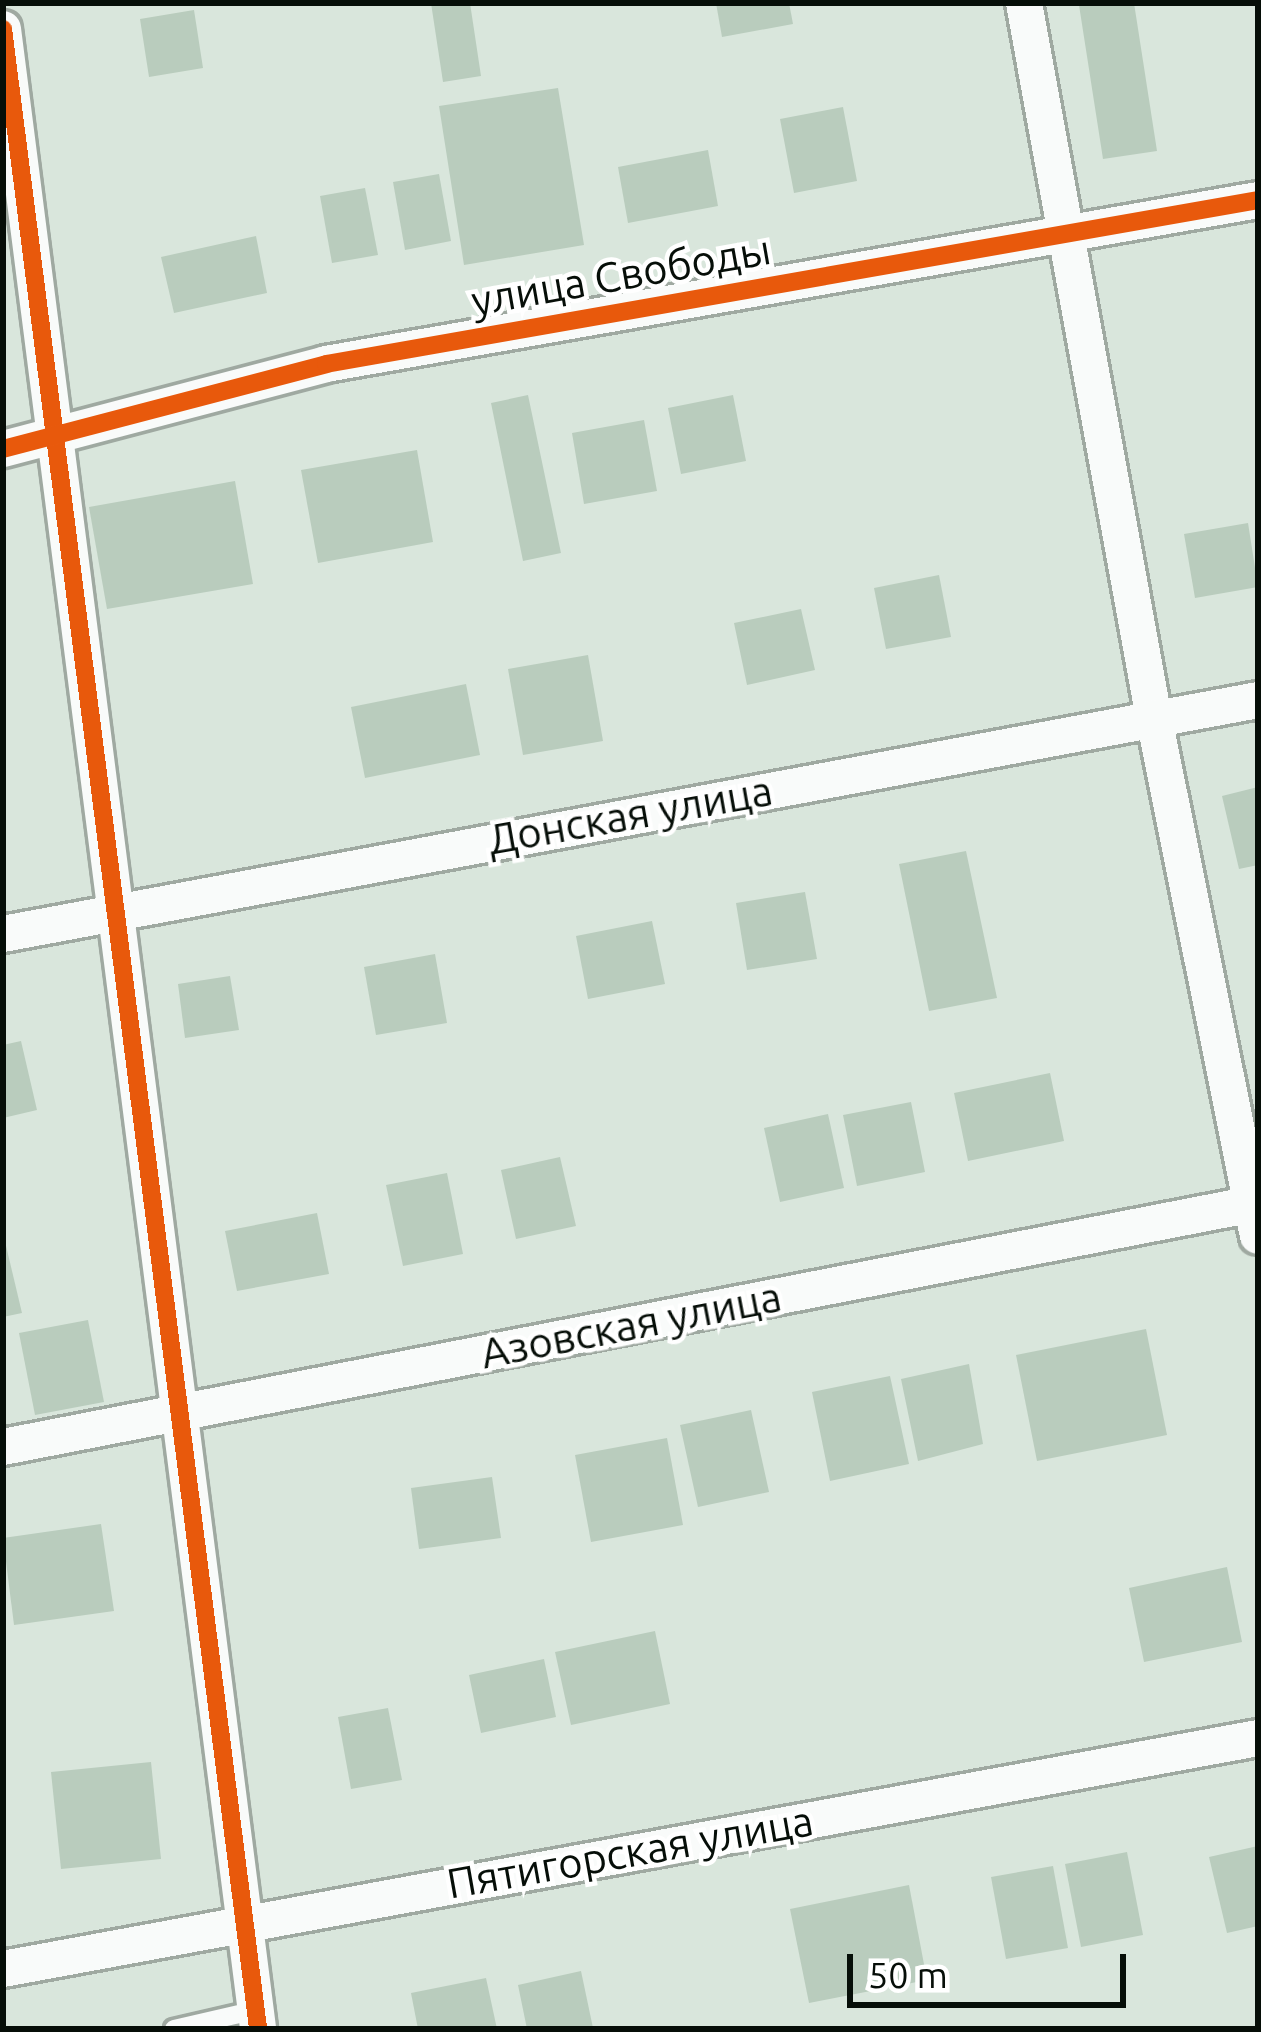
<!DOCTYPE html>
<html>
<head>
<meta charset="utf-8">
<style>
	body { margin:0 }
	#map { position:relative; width:1261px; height:2032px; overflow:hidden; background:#d9e6dc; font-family:Ubuntu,sans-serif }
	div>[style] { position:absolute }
	.building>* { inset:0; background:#b9ccbd }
	.roads { filter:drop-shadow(3px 0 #9fa9a1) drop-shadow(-3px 0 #9fa9a1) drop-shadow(0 3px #9fa9a1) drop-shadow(0 -3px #9fa9a1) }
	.service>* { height:18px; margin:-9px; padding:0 9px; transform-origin:9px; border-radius:9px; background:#f9fbfa }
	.minor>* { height:36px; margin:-18px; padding:0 18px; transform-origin:18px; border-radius:18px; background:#f9fbfa }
	.cycleway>* { height:18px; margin:-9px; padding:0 9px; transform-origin:9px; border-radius:9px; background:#e8590c }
	span { translate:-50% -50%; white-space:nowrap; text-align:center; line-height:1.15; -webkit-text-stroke:9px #fff; paint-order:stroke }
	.street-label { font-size:42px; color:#060e08 }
	.frame { position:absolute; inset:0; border:6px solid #060e08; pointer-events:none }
	.scale { position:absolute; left:847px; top:1954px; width:279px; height:54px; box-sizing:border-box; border:6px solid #060e08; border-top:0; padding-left:15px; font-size:36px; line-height:42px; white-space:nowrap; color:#060e08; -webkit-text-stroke:9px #fff; paint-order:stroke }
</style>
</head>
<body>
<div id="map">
	<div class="building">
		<div style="clip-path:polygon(431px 3px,470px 3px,481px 76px,443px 82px)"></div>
		<div style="clip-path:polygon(716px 3px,789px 3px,793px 24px,722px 37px)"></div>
		<div style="clip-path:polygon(1134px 3px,1157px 151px,1103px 159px,1079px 5px)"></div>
		<div style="clip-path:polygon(194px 10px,203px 68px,149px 77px,140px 19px)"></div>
		<div style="clip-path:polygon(558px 88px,584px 245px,464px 265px,439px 106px)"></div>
		<div style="clip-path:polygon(843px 107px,857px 181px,794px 193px,780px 119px)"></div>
		<div style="clip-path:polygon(708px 150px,718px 206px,628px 223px,618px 167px)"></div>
		<div style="clip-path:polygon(439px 174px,451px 241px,405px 250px,393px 182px)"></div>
		<div style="clip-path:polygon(365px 188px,378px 255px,332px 263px,320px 196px)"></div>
		<div style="clip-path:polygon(256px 236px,267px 293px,174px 313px,161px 257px)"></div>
		<div style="clip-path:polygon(528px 395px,561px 553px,523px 561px,491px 403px)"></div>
		<div style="clip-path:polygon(733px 395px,746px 461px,681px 474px,668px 408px)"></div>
		<div style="clip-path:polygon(644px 420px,657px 491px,584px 504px,572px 433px)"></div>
		<div style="clip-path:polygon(417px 450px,433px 542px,318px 563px,301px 470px)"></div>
		<div style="clip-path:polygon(235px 481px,253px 584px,107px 609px,89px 507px)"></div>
		<div style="clip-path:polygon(1248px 523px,1258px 587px,1195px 598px,1184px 534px)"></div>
		<div style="clip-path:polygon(939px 575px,951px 637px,886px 649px,874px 588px)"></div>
		<div style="clip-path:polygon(801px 609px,815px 670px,747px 685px,734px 623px)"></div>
		<div style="clip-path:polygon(588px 655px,603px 741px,523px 755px,508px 669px)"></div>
		<div style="clip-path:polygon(466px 684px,480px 755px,365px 778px,351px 707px)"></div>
		<div style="clip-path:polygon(1258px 787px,1258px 865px,1239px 869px,1222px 796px)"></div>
		<div style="clip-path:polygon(966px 851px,997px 998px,929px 1011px,899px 864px)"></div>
		<div style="clip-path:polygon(805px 892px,817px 959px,747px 970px,736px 903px)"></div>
		<div style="clip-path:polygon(652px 921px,665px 984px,588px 999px,576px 936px)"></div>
		<div style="clip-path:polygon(435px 954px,447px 1023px,376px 1035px,364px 967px)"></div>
		<div style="clip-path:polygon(230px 976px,239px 1030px,185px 1038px,178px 984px)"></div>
		<div style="clip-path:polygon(21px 1041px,37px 1110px,3px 1118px,3px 1045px)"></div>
		<div style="clip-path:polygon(1050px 1073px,1064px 1141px,968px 1161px,954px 1093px)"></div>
		<div style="clip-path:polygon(911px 1102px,925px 1172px,857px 1186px,843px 1115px)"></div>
		<div style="clip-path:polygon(828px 1114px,844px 1188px,780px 1202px,764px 1128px)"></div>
		<div style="clip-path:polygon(560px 1157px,576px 1226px,516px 1239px,501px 1170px)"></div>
		<div style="clip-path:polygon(447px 1173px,463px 1254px,403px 1266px,386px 1185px)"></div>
		<div style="clip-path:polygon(317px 1213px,329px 1274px,237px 1291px,225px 1231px)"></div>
		<div style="clip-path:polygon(3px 1233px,22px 1313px,3px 1317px)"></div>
		<div style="clip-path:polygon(88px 1320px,104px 1402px,35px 1415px,19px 1333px)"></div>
		<div style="clip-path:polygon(1146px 1329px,1167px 1435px,1037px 1461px,1016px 1355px)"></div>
		<div style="clip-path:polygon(969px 1364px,983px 1444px,918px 1461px,901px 1379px)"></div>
		<div style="clip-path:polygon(890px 1376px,909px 1464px,830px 1481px,812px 1392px)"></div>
		<div style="clip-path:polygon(751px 1410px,769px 1492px,698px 1507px,680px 1425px)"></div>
		<div style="clip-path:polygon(667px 1438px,683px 1525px,591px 1542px,575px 1455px)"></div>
		<div style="clip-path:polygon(492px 1477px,501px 1538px,419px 1549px,411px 1488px)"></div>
		<div style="clip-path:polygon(101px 1524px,114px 1611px,14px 1625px,3px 1538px)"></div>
		<div style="clip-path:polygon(1227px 1567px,1242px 1642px,1144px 1662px,1129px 1588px)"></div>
		<div style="clip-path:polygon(655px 1631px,670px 1704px,571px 1725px,555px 1652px)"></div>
		<div style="clip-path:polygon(544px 1659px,556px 1717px,481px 1733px,469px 1675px)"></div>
		<div style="clip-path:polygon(388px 1708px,402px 1780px,351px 1789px,338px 1717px)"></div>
		<div style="clip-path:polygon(151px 1762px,161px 1859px,61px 1869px,51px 1772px)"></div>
		<div style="clip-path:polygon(1258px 1846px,1258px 1926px,1227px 1933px,1209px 1857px)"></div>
		<div style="clip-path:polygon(1127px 1852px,1143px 1935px,1081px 1947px,1065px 1864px)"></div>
		<div style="clip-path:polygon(1053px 1866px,1068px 1948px,1006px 1959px,991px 1877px)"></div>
		<div style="clip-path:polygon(909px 1885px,927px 1980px,809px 2003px,790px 1909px)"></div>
		<div style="clip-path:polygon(581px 1971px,593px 2028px,527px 2029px,518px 1985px)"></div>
		<div style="clip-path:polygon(486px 1978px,497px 2029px,418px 2029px,411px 1993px)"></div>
	</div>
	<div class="roads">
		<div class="service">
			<div style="left:174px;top:2029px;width:84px;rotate:-13deg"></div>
		</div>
		<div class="minor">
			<div style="left:1024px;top:3px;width:727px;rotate:79.7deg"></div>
			<div style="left:1154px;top:718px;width:528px;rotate:78.65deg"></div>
			<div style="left:3px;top:29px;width:2016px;rotate:82.73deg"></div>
			<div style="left:3px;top:449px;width:334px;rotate:-14.7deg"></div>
			<div style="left:326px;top:364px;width:946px;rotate:-9.98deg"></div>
			<div style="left:3px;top:934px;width:1277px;rotate:-10.56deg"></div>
			<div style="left:3px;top:1447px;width:1278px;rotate:-11deg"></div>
			<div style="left:3px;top:1969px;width:1276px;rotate:-10.43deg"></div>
		</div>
	</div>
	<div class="cycleway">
		<div style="left:3px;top:29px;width:2016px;rotate:82.73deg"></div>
		<div style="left:3px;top:449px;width:334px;rotate:-14.7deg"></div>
		<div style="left:326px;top:364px;width:946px;rotate:-9.98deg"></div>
	</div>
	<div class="street-label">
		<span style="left:621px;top:275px;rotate:-10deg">улица Свободы</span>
		<span style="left:630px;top:815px;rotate:-10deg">Донская улица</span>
		<span style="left:631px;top:1325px;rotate:-11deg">Азовская улица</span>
		<span style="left:630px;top:1852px;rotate:-10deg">Пятигорская улица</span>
	</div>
	<div class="frame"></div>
	<div class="scale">50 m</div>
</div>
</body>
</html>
